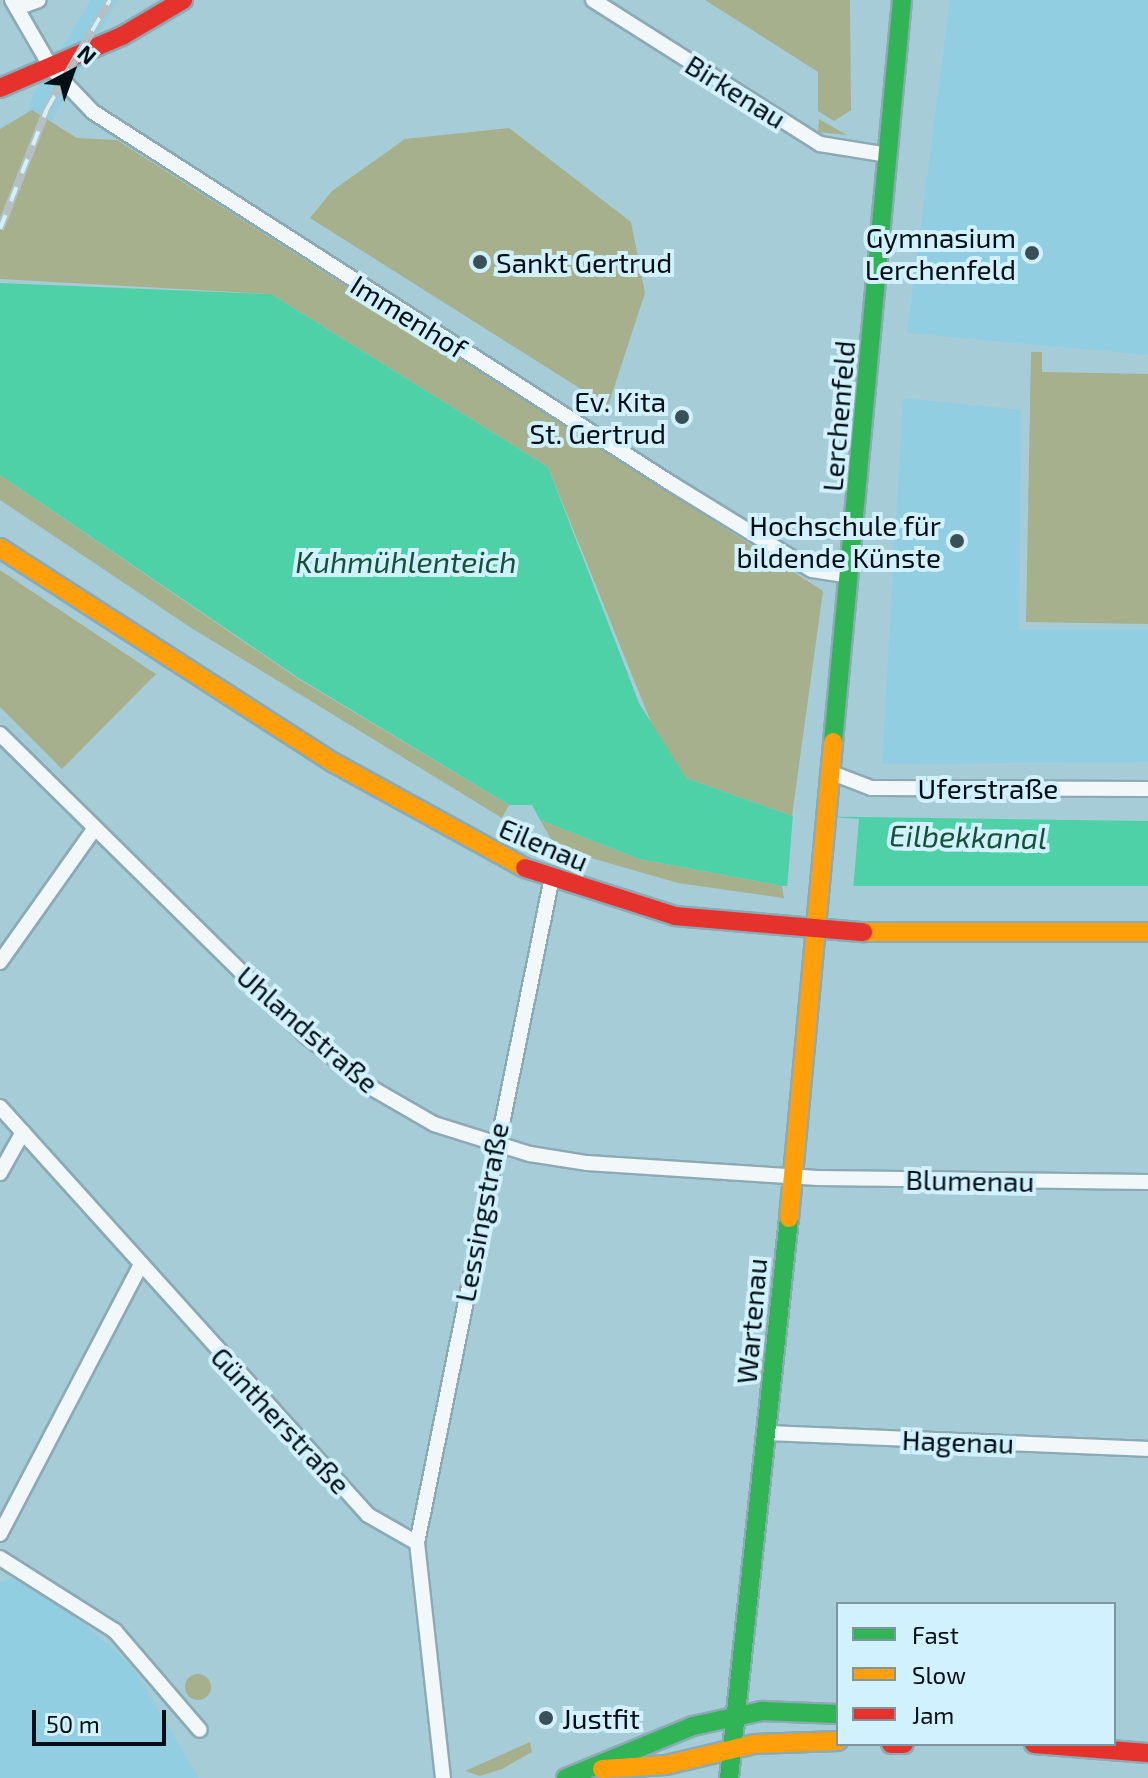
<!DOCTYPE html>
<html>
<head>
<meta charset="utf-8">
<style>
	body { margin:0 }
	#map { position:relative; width:1148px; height:1778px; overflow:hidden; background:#a6ccd8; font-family:"Exo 2",sans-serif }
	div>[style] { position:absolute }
	.built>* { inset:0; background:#91cee1 }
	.green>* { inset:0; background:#a6b08c }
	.round { border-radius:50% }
	.water>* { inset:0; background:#4ed1a6 }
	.pier>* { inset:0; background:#a6ccd8 }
	.roads { filter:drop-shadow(2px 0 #8caab4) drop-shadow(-2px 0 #8caab4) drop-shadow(0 2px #8caab4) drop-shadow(0 -2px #8caab4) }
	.street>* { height:14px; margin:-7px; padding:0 7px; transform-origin:7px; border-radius:7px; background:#f2f7f9 }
	.fast>* { height:18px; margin:-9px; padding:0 9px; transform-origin:9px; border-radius:9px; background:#30b455 }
	.slow>* { height:18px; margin:-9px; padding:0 9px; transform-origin:9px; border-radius:9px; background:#ff9f0a }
	.jam>* { height:18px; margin:-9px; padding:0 9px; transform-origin:9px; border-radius:9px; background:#e5322d }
	.rail>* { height:8px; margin-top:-4px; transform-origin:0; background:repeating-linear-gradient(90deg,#d0f1fd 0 15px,#b5c0c4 0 30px); box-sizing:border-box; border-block:2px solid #b5c0c4 }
	.dots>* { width:22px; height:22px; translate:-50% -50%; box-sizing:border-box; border:4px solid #d0f1fd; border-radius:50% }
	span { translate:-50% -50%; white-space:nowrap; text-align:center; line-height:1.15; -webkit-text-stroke:8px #d0f1fd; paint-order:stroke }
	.street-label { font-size:28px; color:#000e15 }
	.poi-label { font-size:28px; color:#000e15 }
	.right { translate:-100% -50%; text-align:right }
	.left { translate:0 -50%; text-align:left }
	.water-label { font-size:30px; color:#145237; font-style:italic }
	.legend { position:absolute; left:836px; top:1602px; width:280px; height:144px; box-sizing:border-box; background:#d0f1fd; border:2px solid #7d96a0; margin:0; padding:10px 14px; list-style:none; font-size:24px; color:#000e15 }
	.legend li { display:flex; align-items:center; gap:16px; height:40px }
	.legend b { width:40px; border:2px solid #7d96a0 }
	.north { position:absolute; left:32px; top:32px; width:80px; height:80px; -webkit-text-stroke:6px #d0f1fd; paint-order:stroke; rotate:41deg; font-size:22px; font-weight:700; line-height:32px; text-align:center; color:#000e15 }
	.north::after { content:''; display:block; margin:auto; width:28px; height:36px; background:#000e15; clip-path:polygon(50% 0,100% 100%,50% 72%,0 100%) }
	.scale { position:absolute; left:32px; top:1710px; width:134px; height:36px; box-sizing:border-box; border:4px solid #000e15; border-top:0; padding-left:10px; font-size:24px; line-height:28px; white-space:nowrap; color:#000e15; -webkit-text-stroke:6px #d0f1fd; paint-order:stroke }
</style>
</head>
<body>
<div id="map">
	<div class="built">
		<div style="clip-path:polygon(91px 0,118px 0,42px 139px,17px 148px,33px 95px)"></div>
		<div style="clip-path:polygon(950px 0,1148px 0,1148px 355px,907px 333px)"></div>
		<div style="clip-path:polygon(903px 398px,1021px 410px,1019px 629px,1148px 629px,1148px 762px,882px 764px)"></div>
		<div style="clip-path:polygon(13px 1578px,64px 1606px,132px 1666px,199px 1778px,0 1778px,0 1582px)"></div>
	</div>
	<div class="green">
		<div style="clip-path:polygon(705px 0,850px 0,851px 110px,834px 121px,818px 111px,818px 72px)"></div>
		<div style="clip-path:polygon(32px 110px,77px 138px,117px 140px,823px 591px,792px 816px,686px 778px,659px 742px,548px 467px,271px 294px,0 279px,0 129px)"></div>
		<div style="clip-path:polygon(819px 119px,847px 135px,818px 132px)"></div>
		<div style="clip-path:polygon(509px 128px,631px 222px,645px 293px,608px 406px,310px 218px,332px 191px,405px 139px)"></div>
		<div style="clip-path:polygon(1031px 352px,1042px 352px,1042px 372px,1148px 374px,1148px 624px,1026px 622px)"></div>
		<div style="clip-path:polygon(0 475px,300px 680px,509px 805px,502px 818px,193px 629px,0 500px)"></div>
		<div style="clip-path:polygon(0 570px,156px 674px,62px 769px,0 707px)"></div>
		<div style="clip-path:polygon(540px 820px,639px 859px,782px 886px,784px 898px,678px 883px,556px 848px)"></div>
		<div class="round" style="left:185px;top:1674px;width:26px;height:26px"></div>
		<div style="clip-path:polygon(530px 1742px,532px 1752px,502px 1769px,480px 1776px,465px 1771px)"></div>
	</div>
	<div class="water">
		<div style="clip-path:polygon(0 283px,271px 294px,548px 467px,639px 703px,686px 778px,792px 816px,1148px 821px,1148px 886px,782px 886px,639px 859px,540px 820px,532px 805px,509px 805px,300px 679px,0 475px)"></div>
	</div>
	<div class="pier">
		<div style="clip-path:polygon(793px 814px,859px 819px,853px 891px,787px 889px)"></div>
	</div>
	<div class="roads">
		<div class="street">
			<div style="left:12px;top:0;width:80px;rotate:59.9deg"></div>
			<div style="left:52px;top:69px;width:59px;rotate:46.4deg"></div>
			<div style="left:93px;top:112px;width:688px;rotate:32.72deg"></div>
			<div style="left:672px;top:484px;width:164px;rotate:31.6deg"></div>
			<div style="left:812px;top:570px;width:38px;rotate:9deg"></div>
			<div style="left:593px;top:0;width:269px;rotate:32.4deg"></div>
			<div style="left:820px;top:144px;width:69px;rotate:9.2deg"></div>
			<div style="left:17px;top:8px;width:23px;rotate:-20deg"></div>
			<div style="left:0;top:734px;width:429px;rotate:44.6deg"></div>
			<div style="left:305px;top:1035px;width:83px;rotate:38.7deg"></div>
			<div style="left:370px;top:1087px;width:74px;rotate:30deg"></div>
			<div style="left:434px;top:1124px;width:101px;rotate:17.4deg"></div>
			<div style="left:530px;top:1154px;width:58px;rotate:9deg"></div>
			<div style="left:587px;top:1163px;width:231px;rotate:3.7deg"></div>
			<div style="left:818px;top:1178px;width:330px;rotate:0.7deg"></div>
			<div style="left:832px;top:773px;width:42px;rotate:21deg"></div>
			<div style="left:871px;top:788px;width:277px;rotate:0.2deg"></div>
			<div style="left:0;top:962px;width:163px;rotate:-54.7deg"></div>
			<div style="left:0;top:1107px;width:549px;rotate:47.95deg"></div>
			<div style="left:368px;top:1515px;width:56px;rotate:29.7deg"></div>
			<div style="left:0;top:1173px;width:47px;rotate:-60.7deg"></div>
			<div style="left:769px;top:1433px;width:379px;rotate:2.4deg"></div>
			<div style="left:0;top:1534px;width:305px;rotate:-62.4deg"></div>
			<div style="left:0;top:1558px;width:136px;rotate:32.4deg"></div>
			<div style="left:115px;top:1631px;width:130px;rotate:49.4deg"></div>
			<div style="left:443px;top:1778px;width:236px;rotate:-96.3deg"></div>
			<div style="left:417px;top:1543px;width:674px;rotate:-78.54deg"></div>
		</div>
		<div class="fast">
			<div style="left:833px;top:742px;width:745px;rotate:-84.69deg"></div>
			<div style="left:566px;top:1778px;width:137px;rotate:-22.3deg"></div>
			<div style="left:693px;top:1726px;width:71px;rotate:-12.3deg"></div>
			<div style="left:762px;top:1711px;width:76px;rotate:2.3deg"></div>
			<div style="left:729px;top:1778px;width:563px;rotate:-83.88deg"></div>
		</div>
		<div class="slow">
			<div style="left:0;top:548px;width:397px;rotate:32.8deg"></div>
			<div style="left:334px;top:763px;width:218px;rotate:28.8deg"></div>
			<div style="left:863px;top:932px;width:285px"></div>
			<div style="left:789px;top:1218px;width:478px;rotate:-84.7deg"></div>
			<div style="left:602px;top:1769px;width:64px;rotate:-3.6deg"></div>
			<div style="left:666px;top:1765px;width:91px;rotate:-13.3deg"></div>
			<div style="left:755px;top:1744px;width:83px;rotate:-2.1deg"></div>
		</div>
		<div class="jam">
			<div style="left:0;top:88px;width:133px;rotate:-23.1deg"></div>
			<div style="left:122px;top:36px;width:71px;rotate:-30.5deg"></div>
			<div style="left:525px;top:868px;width:157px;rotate:17.7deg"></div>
			<div style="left:675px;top:916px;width:189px;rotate:4.9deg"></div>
			<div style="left:891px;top:1744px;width:13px"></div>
			<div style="left:1034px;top:1744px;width:114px;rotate:4.5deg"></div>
		</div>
	</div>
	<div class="rail">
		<div style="left:0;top:229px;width:129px;rotate:-68.6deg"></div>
		<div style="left:47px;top:109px;width:126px;rotate:-60deg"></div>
	</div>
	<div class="dots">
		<div style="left:1032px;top:253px;background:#3a5059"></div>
		<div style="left:480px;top:262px;background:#3a5059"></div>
		<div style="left:682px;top:417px;background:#3a5059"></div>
		<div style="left:957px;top:541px;background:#3a5059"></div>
		<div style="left:546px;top:1718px;background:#3a5059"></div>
	</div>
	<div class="street-label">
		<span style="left:736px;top:91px;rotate:32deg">Birkenau</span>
		<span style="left:409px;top:316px;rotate:32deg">Immenhof</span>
		<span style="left:838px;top:416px;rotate:-85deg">Lerchenfeld</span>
		<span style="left:988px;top:788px">Uferstraße</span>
		<span style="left:544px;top:844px;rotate:23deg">Eilenau</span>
		<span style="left:308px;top:1029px;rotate:41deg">Uhlandstraße</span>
		<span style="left:970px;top:1180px;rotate:1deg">Blumenau</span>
		<span style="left:481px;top:1212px;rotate:-79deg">Lessingstraße</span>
		<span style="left:751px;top:1321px;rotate:-85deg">Wartenau</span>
		<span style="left:281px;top:1420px;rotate:47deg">Güntherstraße</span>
		<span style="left:958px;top:1441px;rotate:2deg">Hagenau</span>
	</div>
	<div class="poi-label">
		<span class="right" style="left:1016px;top:253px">Gymnasium<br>Lerchenfeld</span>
		<span class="left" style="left:496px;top:262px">Sankt Gertrud</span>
		<span class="right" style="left:666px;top:417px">Ev. Kita<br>St. Gertrud</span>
		<span class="right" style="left:941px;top:541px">Hochschule für<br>bildende Künste</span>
		<span class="left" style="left:562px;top:1718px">Justfit</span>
	</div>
	<div class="water-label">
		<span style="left:406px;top:561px">Kuhmühlenteich</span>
		<span style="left:968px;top:836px;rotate:1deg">Eilbekkanal</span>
	</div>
	<ul class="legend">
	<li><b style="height:10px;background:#30b455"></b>Fast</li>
	<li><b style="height:10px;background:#ff9f0a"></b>Slow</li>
	<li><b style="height:10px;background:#e5322d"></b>Jam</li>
	</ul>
	<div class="north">N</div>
	<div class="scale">50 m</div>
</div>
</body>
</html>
